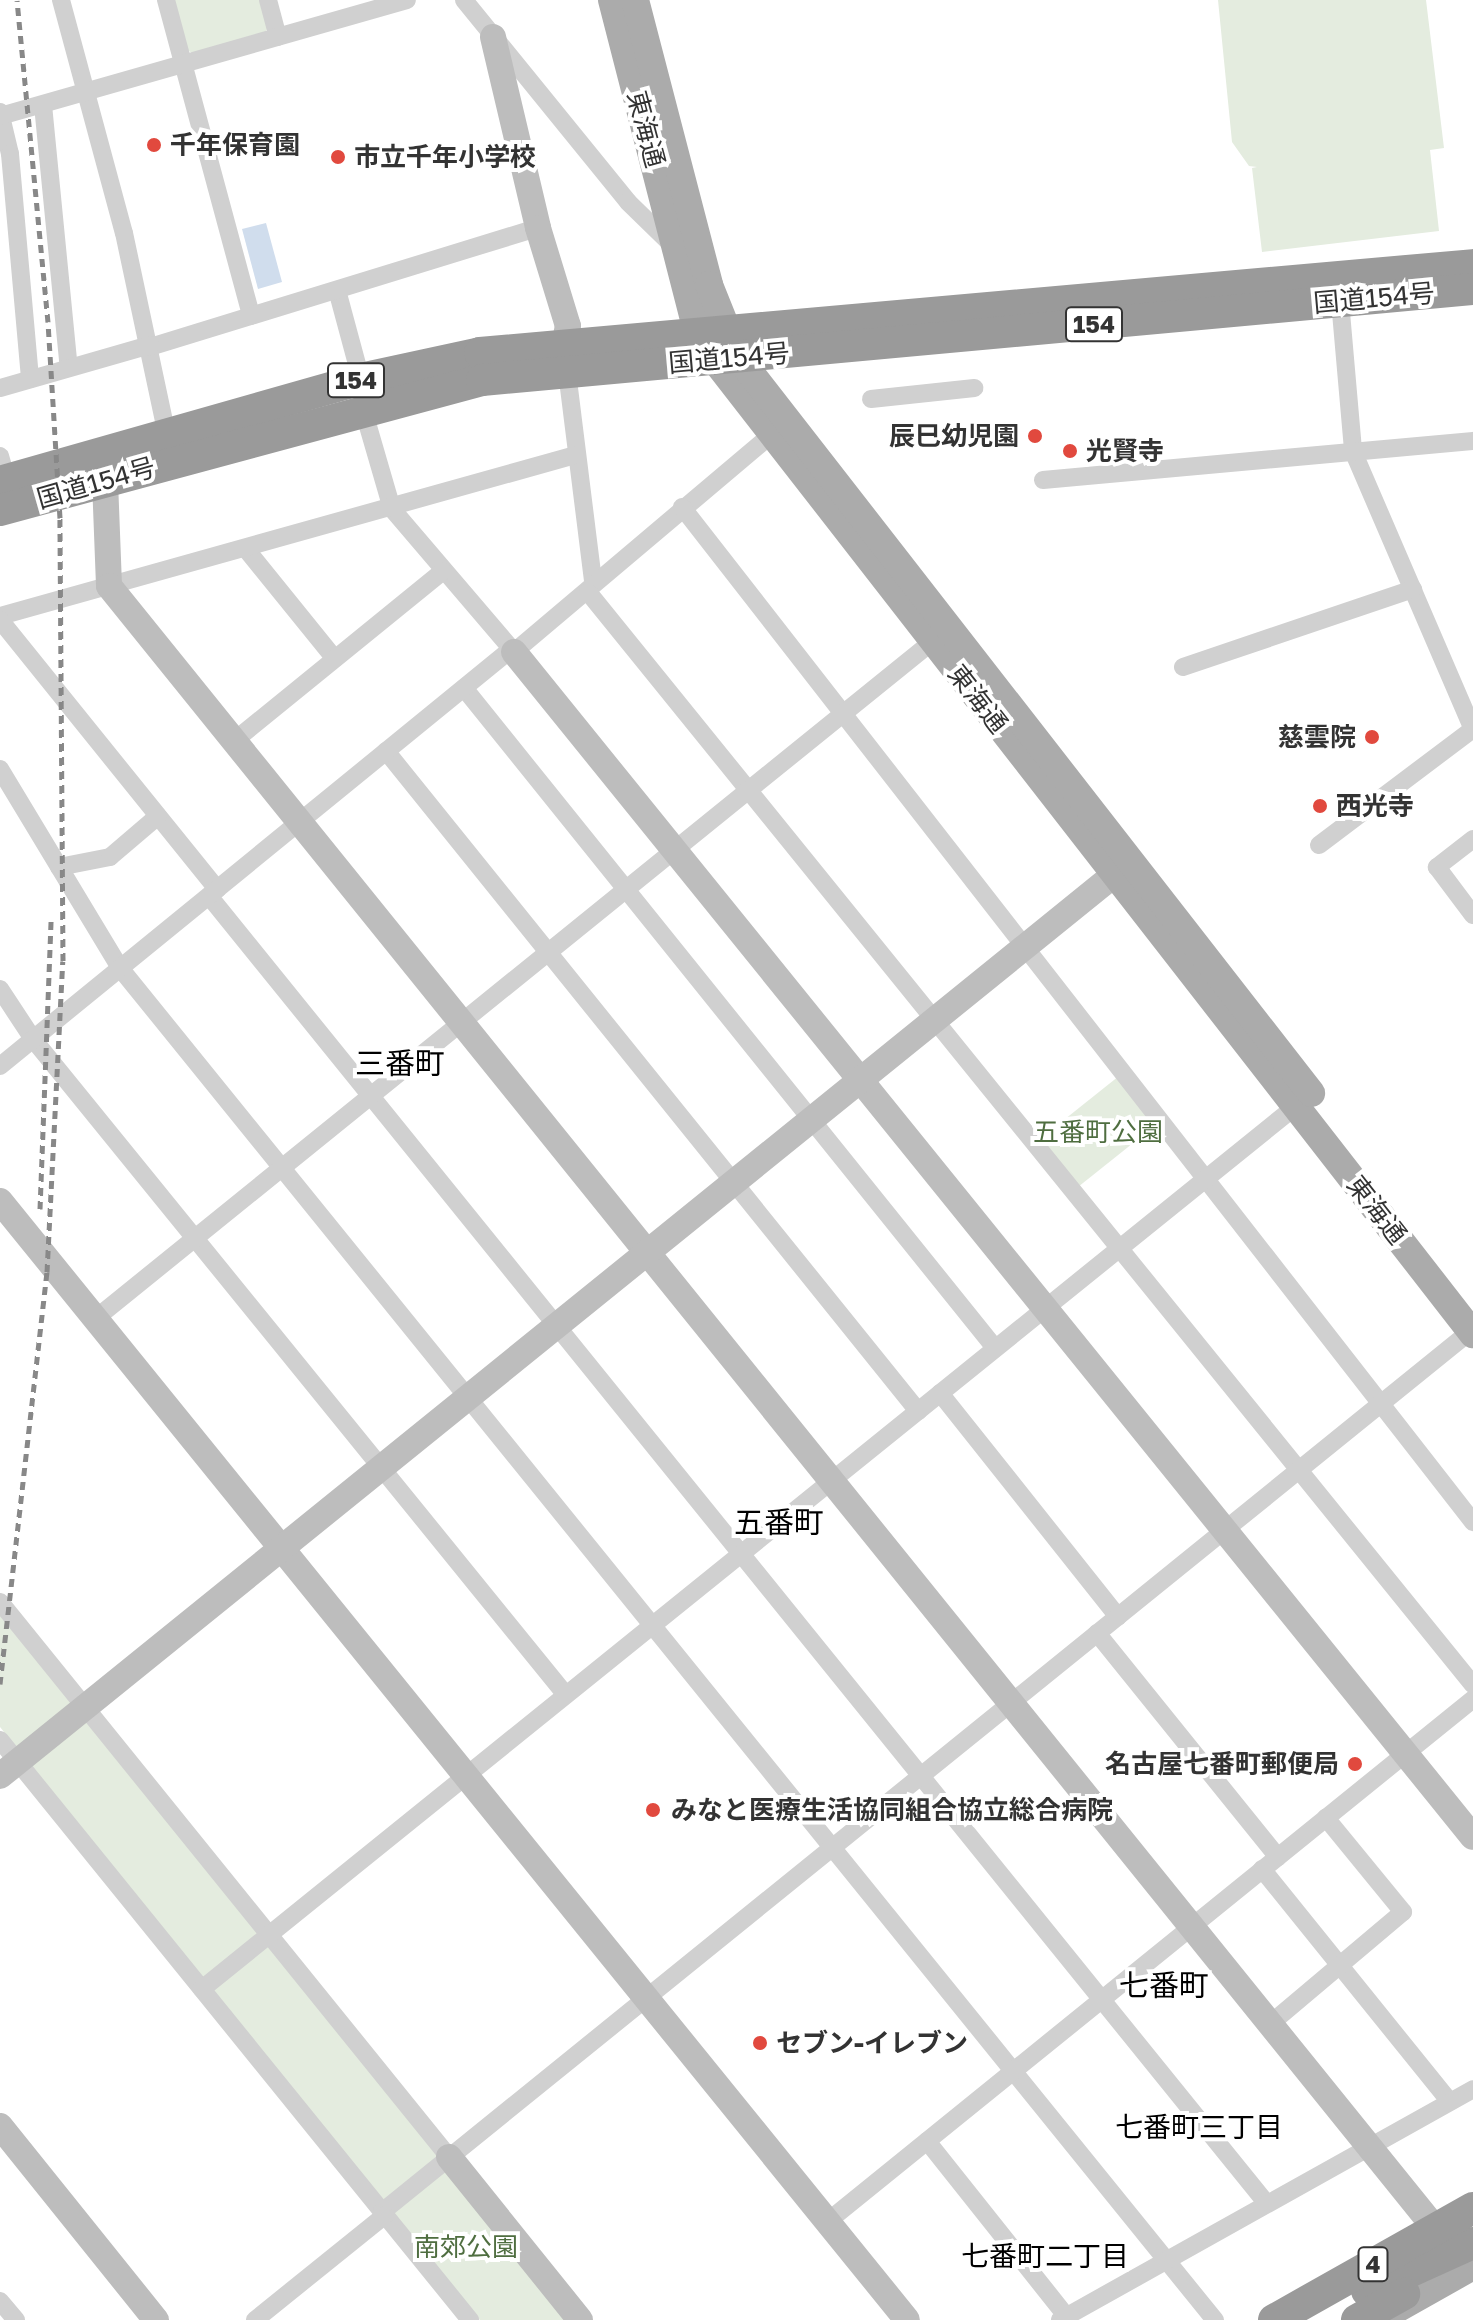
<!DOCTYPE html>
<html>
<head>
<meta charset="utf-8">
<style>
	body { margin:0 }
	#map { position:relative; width:1473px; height:2320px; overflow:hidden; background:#fff; font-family:"Golos Text","Noto Sans JP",sans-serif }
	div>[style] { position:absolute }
	.green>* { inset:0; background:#e4ecdf }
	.water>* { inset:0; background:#d0dded }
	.street>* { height:18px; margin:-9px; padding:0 9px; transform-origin:9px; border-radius:9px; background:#d0d0d0 }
	.secondary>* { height:26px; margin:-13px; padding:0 13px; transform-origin:13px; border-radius:13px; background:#bdbdbd }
	.primary>* { height:28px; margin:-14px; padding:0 14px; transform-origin:14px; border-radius:14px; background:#ababab }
	.highway>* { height:32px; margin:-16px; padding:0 16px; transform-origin:16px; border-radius:16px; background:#9a9a9a }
	.rail>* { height:5px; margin-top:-2.5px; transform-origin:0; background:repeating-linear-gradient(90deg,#888 0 8px,transparent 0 14px) }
	.highway-bridge>* { height:32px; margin:-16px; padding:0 16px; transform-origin:16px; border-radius:16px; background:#9a9a9a }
	.dots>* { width:22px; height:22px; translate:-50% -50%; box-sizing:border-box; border:4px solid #fff; border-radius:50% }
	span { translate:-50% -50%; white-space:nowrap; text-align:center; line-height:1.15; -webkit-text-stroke:8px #fff; paint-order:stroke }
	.shield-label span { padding:2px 6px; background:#fff; border:2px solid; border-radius:6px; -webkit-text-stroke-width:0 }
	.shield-label { font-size:24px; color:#333; font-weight:700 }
	.street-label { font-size:26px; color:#333 }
	.poi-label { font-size:26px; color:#333; font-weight:700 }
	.left { translate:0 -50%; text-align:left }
	.right { translate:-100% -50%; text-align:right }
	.park-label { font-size:26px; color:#4f6e40 }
	.neighbourhood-label { font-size:28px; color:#000 }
	.quarter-label { font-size:30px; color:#000 }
</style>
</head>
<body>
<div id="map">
	<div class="green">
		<div style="clip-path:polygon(173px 0,262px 0,269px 26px,265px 33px,192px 53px,186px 49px)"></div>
		<div style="clip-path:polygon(1218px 0,1426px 0,1444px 148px,1430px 150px,1439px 231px,1262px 252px,1252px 168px,1257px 167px,1249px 166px,1232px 142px)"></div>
		<div style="clip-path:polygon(1119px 1076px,1157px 1124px,1078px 1187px,1040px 1139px)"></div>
		<div style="clip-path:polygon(0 1613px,571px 2320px,480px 2320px,0 1727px)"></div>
	</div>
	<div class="water">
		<div style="clip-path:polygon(266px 223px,282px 282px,258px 289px,242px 229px)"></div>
	</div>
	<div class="street">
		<div style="left:61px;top:0;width:241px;rotate:74.9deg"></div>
		<div style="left:124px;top:233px;width:207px;rotate:78deg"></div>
		<div style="left:166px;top:0;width:327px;rotate:74.9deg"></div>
		<div style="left:268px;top:0;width:38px;rotate:75deg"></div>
		<div style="left:464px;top:0;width:260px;rotate:50.9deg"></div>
		<div style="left:628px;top:202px;width:62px;rotate:44.3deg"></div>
		<div style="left:43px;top:105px;width:264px;rotate:84.4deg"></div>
		<div style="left:0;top:112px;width:43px;rotate:76.6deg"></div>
		<div style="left:10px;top:154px;width:226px;rotate:84.9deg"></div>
		<div style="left:0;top:116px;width:423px;rotate:-15.9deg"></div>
		<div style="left:337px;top:290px;width:92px;rotate:74.9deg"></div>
		<div style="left:1340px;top:301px;width:151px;rotate:85deg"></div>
		<div style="left:1353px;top:451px;width:304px;rotate:66.7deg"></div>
		<div style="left:150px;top:347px;width:406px;rotate:-17.1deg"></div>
		<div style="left:567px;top:372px;width:210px;rotate:82.9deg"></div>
		<div style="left:0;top:388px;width:156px;rotate:-16deg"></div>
		<div style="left:871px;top:399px;width:104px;rotate:-6.1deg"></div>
		<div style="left:363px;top:409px;width:104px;rotate:73.8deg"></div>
		<div style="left:392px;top:509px;width:188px;rotate:49.5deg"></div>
		<div style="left:514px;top:652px;width:338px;rotate:-40.2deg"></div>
		<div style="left:0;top:456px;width:25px;rotate:74deg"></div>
		<div style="left:1043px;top:480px;width:432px;rotate:-5.2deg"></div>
		<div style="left:682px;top:507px;width:1287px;rotate:52.07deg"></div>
		<div style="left:246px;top:549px;width:141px;rotate:51deg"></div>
		<div style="left:588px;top:592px;width:1406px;rotate:51deg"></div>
		<div style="left:0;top:616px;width:597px;rotate:-15.64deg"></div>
		<div style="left:0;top:620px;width:346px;rotate:51.1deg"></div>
		<div style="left:1183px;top:667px;width:243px;rotate:-18.7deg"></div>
		<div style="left:464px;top:688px;width:847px;rotate:51.18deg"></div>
		<div style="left:234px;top:741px;width:269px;rotate:-39.1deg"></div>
		<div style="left:386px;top:751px;width:848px;rotate:51.13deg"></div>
		<div style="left:0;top:769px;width:232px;rotate:58.9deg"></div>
		<div style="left:120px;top:968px;width:1740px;rotate:51deg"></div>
		<div style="left:1473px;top:839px;width:46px;rotate:142.1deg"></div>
		<div style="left:1437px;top:867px;width:60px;rotate:53.1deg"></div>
		<div style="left:1319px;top:845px;width:193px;rotate:-37deg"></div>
		<div style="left:59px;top:867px;width:52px;rotate:-11.1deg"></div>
		<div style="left:110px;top:857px;width:63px;rotate:-40.5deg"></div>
		<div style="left:209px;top:896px;width:1682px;rotate:51.03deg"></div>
		<div style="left:0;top:989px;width:60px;rotate:56.6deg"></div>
		<div style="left:33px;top:1039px;width:845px;rotate:50.91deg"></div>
		<div style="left:0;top:1066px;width:657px;rotate:-39.19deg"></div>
		<div style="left:95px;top:1319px;width:1078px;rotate:-38.98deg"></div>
		<div style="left:940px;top:1393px;width:286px;rotate:51.5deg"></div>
		<div style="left:0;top:1602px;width:714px;rotate:51.03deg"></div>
		<div style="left:1097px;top:1633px;width:288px;rotate:51.1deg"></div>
		<div style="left:0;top:1740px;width:747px;rotate:50.98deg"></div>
		<div style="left:1262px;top:1869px;width:299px;rotate:51.1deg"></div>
		<div style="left:202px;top:1989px;width:1406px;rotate:-38.91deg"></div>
		<div style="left:1270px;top:2024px;width:174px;rotate:-40.1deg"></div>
		<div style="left:1403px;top:1912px;width:122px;rotate:-129.3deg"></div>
		<div style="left:927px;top:2141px;width:223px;rotate:51.5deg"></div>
		<div style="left:382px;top:2212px;width:1404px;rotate:-38.98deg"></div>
		<div style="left:827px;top:2222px;width:831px;rotate:-38.99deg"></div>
		<div style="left:0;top:2301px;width:25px;rotate:50deg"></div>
		<div style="left:255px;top:2320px;width:167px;rotate:-38.9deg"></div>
		<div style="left:1060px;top:2320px;width:473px;rotate:-29.2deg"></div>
	</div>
	<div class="secondary">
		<div style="left:493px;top:37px;width:196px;rotate:76.7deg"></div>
		<div style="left:538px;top:228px;width:102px;rotate:73deg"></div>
		<div style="left:568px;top:326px;width:19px;rotate:102deg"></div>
		<div style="left:105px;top:481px;width:105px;rotate:87.8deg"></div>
		<div style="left:109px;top:586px;width:2104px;rotate:51.08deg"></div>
		<div style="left:514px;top:652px;width:1524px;rotate:51.02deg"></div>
		<div style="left:0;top:1201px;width:1440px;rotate:50.97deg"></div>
		<div style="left:0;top:1776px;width:1453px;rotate:-38.97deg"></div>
		<div style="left:0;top:2126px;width:249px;rotate:51.2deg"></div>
		<div style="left:449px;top:2157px;width:209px;rotate:51.2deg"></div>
	</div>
	<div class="primary">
		<div style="left:612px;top:0;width:342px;rotate:75.6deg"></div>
		<div style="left:697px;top:331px;width:33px;rotate:59deg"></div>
		<div style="left:714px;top:359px;width:1236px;rotate:52.1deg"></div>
		<div style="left:635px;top:0;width:294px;rotate:75.4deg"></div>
		<div style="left:709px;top:285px;width:78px;rotate:68.1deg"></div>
		<div style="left:738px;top:357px;width:933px;rotate:52.1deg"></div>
		<div style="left:1386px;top:2315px;width:100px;rotate:-29.4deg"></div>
	</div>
	<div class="highway">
		<div style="left:0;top:482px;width:375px;rotate:-15.9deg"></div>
		<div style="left:361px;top:379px;width:122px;rotate:-12.3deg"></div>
		<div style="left:480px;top:353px;width:997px;rotate:-5.06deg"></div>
		<div style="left:0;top:510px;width:499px;rotate:-15.1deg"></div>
		<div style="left:482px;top:380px;width:995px;rotate:-5.25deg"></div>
	</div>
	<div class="rail">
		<div style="left:40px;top:1209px;width:288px;rotate:-87.8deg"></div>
		<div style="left:0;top:1684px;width:415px;rotate:-83.5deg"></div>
		<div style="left:47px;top:1272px;width:311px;rotate:-87.1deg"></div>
		<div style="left:63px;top:961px;width:443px;rotate:-90.4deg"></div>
		<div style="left:60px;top:518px;width:196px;rotate:-93.5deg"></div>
		<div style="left:48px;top:322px;width:323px;rotate:-95.5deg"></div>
	</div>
	<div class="highway-bridge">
		<div style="left:1367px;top:2291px;width:116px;rotate:-24.4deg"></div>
		<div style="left:1274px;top:2320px;width:228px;rotate:-29.4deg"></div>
		<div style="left:1357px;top:2320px;width:54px;rotate:-29deg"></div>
	</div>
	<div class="dots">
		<div style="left:154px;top:145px;background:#e1493e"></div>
		<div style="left:338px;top:157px;background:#e1493e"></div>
		<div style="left:1035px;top:436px;background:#e1493e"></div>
		<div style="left:1070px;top:451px;background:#e1493e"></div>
		<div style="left:1372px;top:737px;background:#e1493e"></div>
		<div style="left:1320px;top:806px;background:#e1493e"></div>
		<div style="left:1355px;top:1764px;background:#e1493e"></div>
		<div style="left:653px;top:1810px;background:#e1493e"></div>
		<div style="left:760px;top:2043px;background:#e1493e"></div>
	</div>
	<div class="shield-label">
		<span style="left:1094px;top:324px">154</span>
		<span style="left:356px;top:380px">154</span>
		<span style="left:1373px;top:2264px">4</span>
	</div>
	<div class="street-label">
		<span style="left:646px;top:129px;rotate:75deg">東海通</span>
		<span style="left:1374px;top:298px;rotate:-5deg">国道154号</span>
		<span style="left:729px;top:358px;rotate:-5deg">国道154号</span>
		<span style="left:96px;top:483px;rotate:-16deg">国道154号</span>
		<span style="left:978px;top:699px;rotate:52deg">東海通</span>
		<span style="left:1377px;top:1210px;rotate:52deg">東海通</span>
	</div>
	<div class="poi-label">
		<span class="left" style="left:170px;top:145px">千年保育園</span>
		<span class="left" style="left:354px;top:157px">市立千年小学校</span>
		<span class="right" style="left:1019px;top:436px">辰巳幼児園</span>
		<span class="left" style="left:1086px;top:451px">光賢寺</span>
		<span class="right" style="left:1356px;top:737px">慈雲院</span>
		<span class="left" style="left:1336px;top:806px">西光寺</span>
		<span class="right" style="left:1339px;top:1764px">名古屋七番町郵便局</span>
		<span class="left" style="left:671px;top:1810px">みなと医療生活協同組合協立総合病院</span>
		<span class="left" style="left:776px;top:2043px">セブン-イレブン</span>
	</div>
	<div class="park-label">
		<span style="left:1098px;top:1132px">五番町公園</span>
		<span style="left:466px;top:2247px">南郊公園</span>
	</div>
	<div class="neighbourhood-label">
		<span style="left:1199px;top:2127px">七番町三丁目</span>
		<span style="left:1045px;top:2256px">七番町二丁目</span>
	</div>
	<div class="quarter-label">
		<span style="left:400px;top:1063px">三番町</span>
		<span style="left:779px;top:1522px">五番町</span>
		<span style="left:1164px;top:1985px">七番町</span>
	</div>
</div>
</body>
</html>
